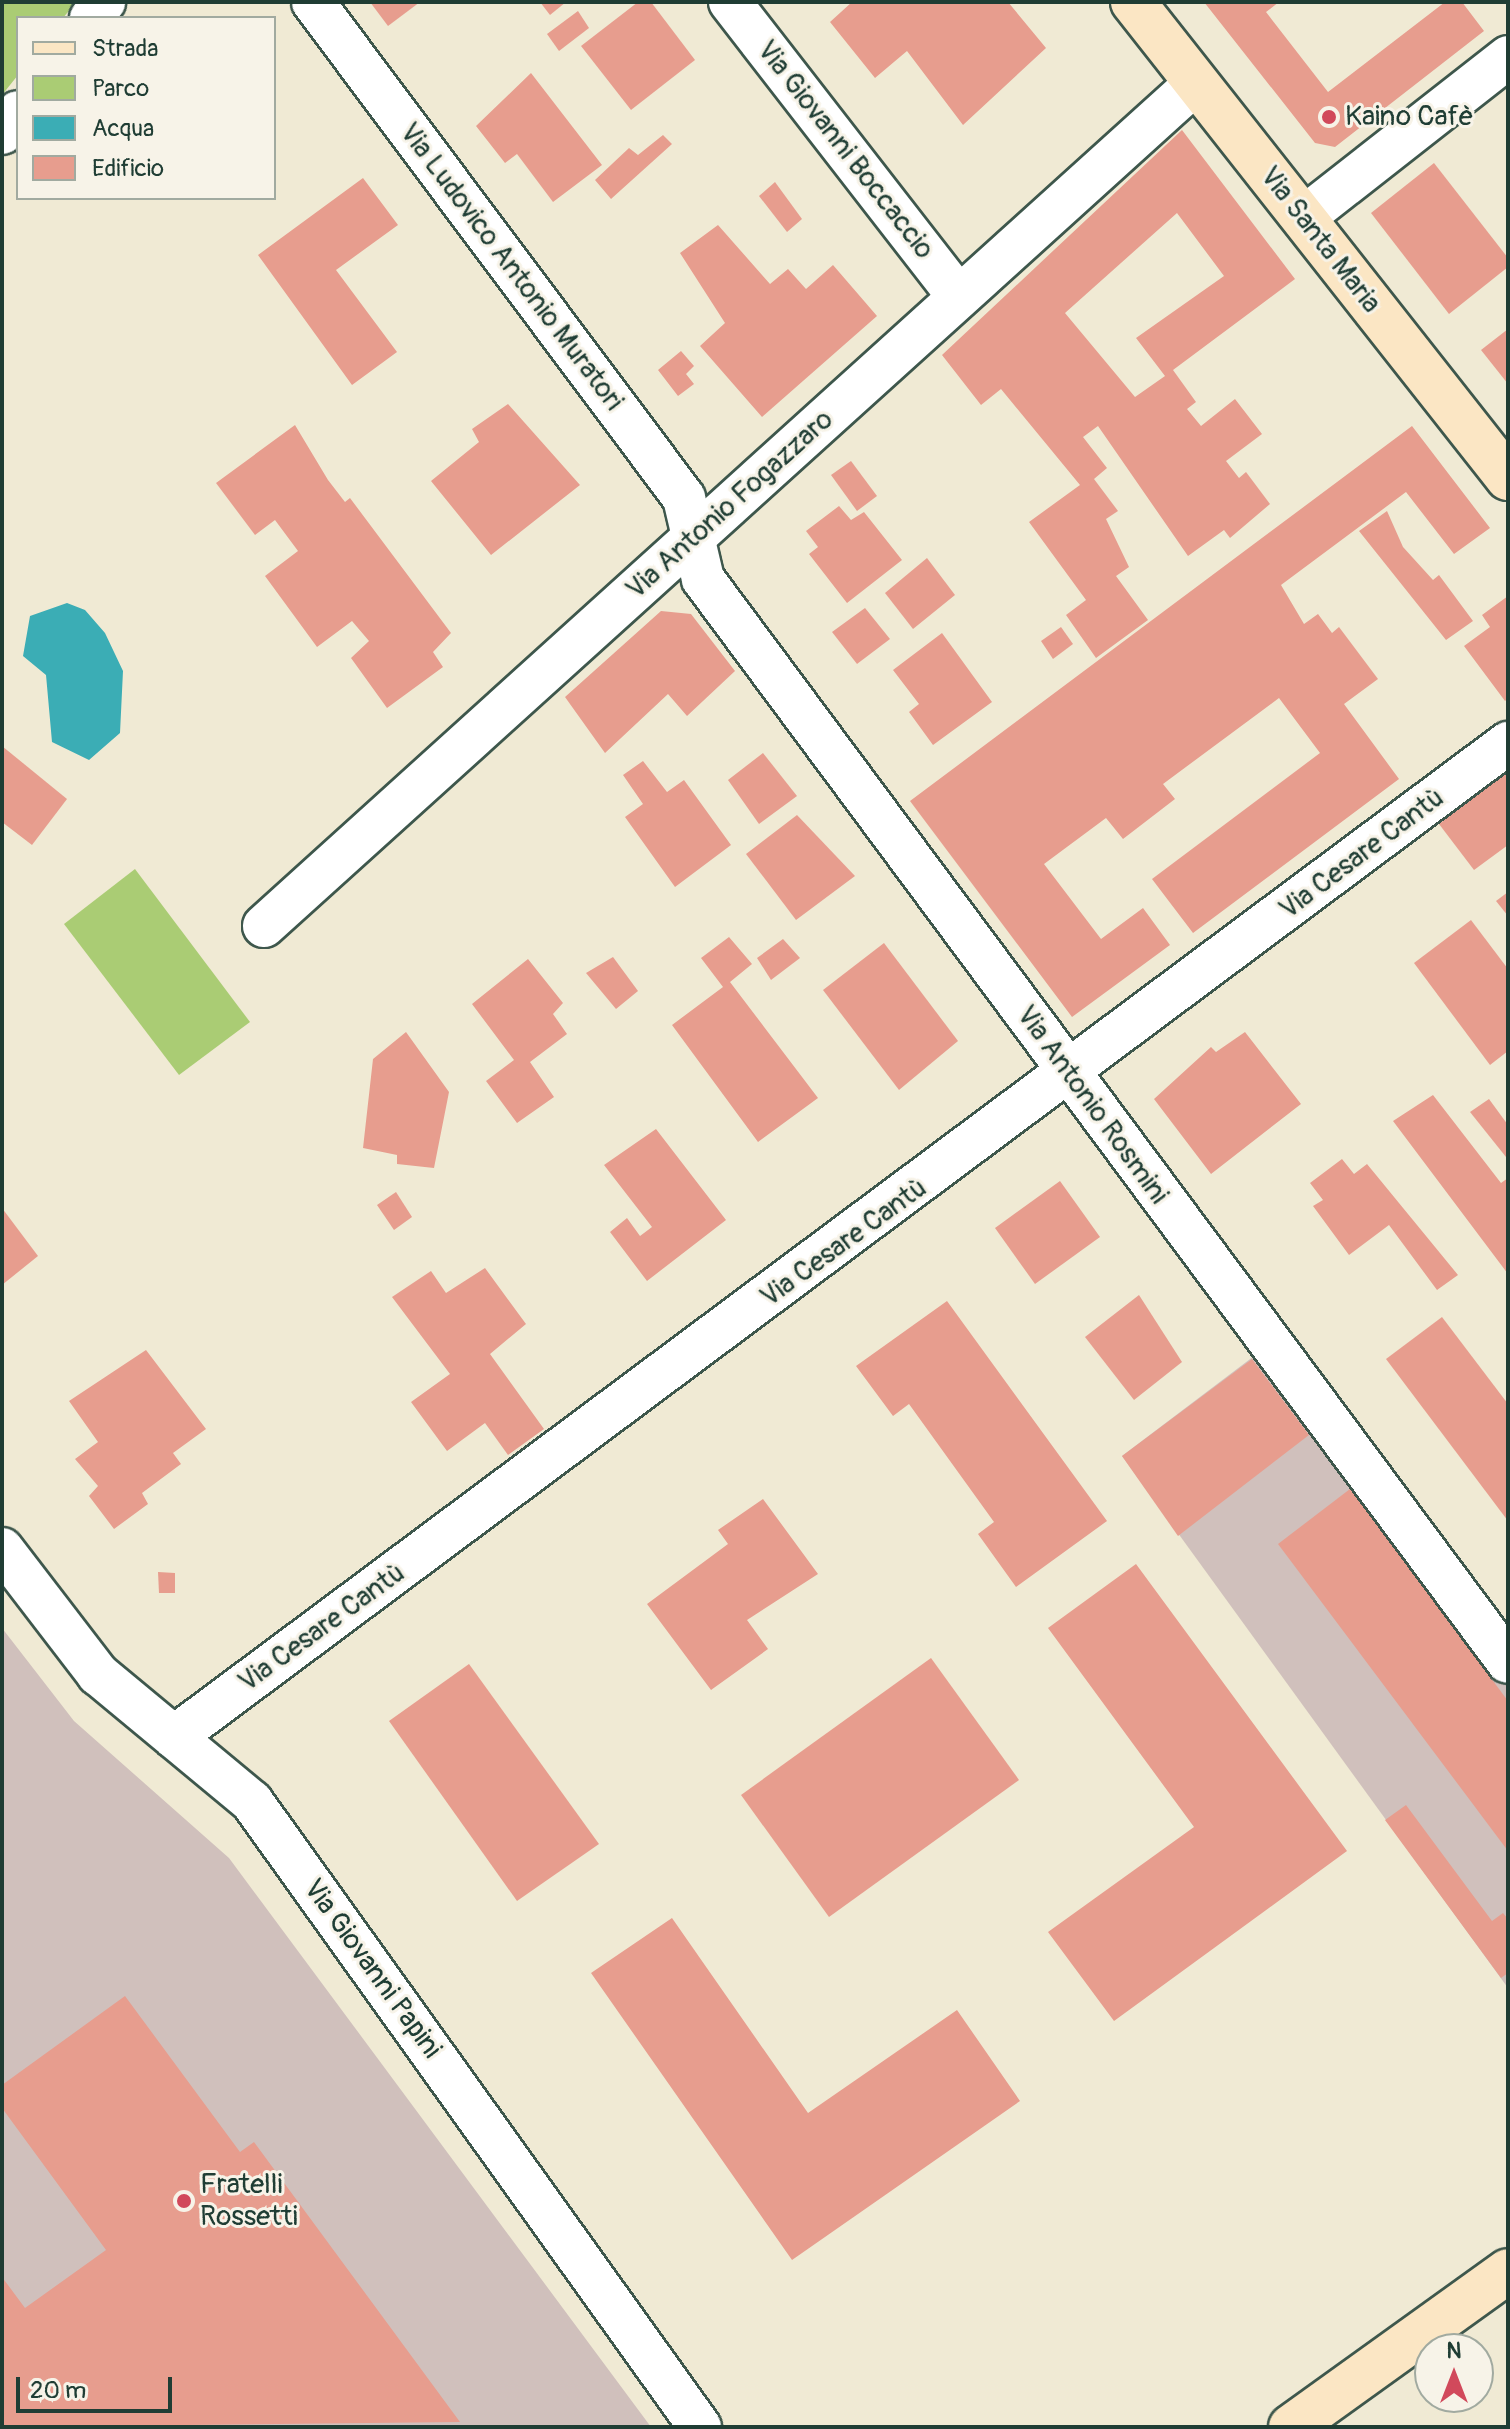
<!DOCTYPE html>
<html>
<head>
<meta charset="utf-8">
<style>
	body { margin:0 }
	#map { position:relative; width:1510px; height:2429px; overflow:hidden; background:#f0ead4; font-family:Pangolin,sans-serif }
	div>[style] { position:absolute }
	.industrial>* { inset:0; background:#d0c0bc }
	.green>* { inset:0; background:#aacc74 }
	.water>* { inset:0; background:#3badb5 }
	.building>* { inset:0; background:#e79d8e }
	.roads { filter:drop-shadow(2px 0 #3e574c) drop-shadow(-2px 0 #3e574c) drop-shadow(0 2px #3e574c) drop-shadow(0 -2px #3e574c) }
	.street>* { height:42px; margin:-21px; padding:0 21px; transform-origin:21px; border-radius:21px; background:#fff }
	.secondary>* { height:44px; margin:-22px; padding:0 22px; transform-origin:22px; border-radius:22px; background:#fbe6c4 }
	.dots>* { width:22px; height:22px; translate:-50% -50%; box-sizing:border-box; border:4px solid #f7f3e8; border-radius:50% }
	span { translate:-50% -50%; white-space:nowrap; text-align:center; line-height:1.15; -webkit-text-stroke:6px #f7f3e8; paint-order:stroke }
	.poi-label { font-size:28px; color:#1f3d34 }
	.left { translate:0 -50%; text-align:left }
	.street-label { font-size:28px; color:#1f3d34 }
	.frame { position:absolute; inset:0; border:4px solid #1f3d34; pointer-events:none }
	.legend { position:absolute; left:16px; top:16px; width:260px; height:184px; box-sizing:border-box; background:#f7f3e8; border:2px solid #a1aaa0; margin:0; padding:10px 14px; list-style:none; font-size:24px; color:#1f3d34 }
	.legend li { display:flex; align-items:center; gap:16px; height:40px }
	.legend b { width:40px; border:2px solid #a1aaa0 }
	.north { position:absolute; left:1414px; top:2333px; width:80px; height:80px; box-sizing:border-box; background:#f7f3e8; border:2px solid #a1aaa0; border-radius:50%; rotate:0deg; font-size:22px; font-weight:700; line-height:32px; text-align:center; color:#1f3d34 }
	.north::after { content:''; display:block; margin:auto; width:28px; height:36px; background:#d1495b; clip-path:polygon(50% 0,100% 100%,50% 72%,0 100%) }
	.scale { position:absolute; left:16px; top:2377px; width:156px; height:36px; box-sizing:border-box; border:4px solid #1f3d34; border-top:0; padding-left:10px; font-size:24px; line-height:28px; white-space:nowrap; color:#1f3d34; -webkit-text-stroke:6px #f7f3e8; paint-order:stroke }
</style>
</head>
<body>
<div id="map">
	<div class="industrial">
		<div style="clip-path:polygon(1266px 1347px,1508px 1670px,1508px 1988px,1122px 1456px)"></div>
		<div style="clip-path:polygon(2px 1628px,74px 1721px,229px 1858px,651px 2427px,2px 2427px)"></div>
	</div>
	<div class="green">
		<div style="clip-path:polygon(2px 2px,76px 2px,63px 18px,18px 18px,18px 75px,2px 95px)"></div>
		<div style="clip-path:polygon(135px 869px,250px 1022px,179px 1075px,64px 924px)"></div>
	</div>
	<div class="water">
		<div style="clip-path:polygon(67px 603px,85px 610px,105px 633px,123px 671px,120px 733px,89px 760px,52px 742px,46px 675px,23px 656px,30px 616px)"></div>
	</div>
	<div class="building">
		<div style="clip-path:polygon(370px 2px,420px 2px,388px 26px)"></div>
		<div style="clip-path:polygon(540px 2px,566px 2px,550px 15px)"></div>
		<div style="clip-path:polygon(638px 2px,651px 2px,695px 60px,631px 110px,581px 46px)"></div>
		<div style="clip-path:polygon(852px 2px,1008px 2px,1046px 48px,963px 125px,907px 51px,875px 78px,830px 22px)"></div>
		<div style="clip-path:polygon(1204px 2px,1279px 2px,1266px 12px,1328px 92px,1445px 2px,1462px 2px,1484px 31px,1335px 147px,1315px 143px)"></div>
		<div style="clip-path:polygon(578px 11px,589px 28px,559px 51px,547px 34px)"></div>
		<div style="clip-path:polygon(531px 73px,602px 165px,553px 202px,517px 154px,505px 163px,476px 126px)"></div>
		<div style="clip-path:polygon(evenodd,1182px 130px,1295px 279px,1173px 370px,1196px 402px,1187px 409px,1201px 426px,1235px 399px,1262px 434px,1226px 461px,1239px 478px,1246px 472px,1270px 504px,1230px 538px,1224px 530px,1188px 556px,1098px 426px,1083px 437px,1107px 468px,1094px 479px,1118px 511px,1106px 519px,1129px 567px,1116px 576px,1148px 620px,1096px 658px,1066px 615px,1086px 600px,1029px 522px,1080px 485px,1001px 389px,981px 405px,942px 355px,1182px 130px,1177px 213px,1224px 276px,1136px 338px,1165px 376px,1135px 397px,1065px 313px,1177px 213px)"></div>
		<div style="clip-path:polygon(663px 135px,672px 144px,611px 199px,595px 180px,629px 148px,638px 155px)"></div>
		<div style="clip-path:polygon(1434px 163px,1508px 258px,1508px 267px,1449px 314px,1371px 213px)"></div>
		<div style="clip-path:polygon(363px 178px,398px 225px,336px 270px,397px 352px,352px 385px,258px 255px)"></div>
		<div style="clip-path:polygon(775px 182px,802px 219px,787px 232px,759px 196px)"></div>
		<div style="clip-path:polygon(718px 225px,770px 284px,788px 269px,806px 289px,833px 265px,877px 316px,762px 417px,700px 346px,725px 323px,680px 253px)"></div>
		<div style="clip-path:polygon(1508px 329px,1508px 384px,1481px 350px)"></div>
		<div style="clip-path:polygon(681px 351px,694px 366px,686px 374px,694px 384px,678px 396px,658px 370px)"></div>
		<div style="clip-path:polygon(508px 404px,580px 485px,491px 555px,431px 481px,479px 442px,472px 429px)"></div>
		<div style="clip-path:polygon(295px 425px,328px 480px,345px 502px,350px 498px,451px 633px,433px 652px,443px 667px,387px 708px,351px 658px,369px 641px,352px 621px,317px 647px,265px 576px,298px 551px,275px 520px,255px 535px,216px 483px)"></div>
		<div style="clip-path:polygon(1412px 426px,1490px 528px,1454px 554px,1406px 492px,1281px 585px,1304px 624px,1318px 614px,1332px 633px,1339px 627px,1378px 679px,1344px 704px,1399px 779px,1193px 933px,1152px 879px,1320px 753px,1279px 698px,1163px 784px,1175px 799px,1123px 839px,1106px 818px,1044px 864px,1101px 939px,1143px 908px,1170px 945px,1072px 1017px,910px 801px)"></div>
		<div style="clip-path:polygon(851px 461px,877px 496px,857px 511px,831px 475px)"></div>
		<div style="clip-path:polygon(839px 506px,851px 520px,864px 512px,902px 560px,847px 603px,809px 554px,818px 547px,806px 531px)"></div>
		<div style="clip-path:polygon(1387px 511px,1403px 547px,1433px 580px,1439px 575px,1473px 621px,1446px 640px,1359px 531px)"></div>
		<div style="clip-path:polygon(927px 558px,955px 595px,913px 629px,885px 593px)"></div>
		<div style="clip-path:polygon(1508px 596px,1508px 698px,1505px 701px,1464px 646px,1490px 627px,1482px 615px)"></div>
		<div style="clip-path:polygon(865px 608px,890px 639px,857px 664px,832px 632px)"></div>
		<div style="clip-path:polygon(661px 611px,691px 614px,735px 671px,687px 716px,668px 694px,605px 753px,565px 697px)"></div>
		<div style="clip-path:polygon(1061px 627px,1073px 644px,1053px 659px,1041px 641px)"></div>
		<div style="clip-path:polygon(942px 633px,992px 702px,933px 745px,909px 712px,919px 704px,893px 670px)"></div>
		<div style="clip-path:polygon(2px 746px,67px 799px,32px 845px,2px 822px)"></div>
		<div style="clip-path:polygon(763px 753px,797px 796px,759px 824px,728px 780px)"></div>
		<div style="clip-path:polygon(643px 761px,667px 792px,684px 780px,731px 845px,675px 887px,625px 817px,643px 804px,623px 775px)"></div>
		<div style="clip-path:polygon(1508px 771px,1508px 845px,1474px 870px,1439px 824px)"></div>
		<div style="clip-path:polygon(797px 815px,855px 876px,796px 920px,746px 854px)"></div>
		<div style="clip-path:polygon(1508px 892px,1508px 916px,1496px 901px)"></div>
		<div style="clip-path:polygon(1471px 920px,1508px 969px,1508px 1051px,1490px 1065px,1414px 963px)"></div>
		<div style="clip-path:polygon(729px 937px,752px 964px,730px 982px,818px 1098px,758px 1142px,672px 1025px,723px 987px,701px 958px)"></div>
		<div style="clip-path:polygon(783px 939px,800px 958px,771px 980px,757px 958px)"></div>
		<div style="clip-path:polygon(884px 943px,958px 1041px,899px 1090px,823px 990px)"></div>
		<div style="clip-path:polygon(613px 957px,638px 991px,616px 1009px,586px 973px)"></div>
		<div style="clip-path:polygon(528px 959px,563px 1003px,553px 1014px,567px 1034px,530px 1062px,554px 1097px,517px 1123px,486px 1081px,514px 1060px,472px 1004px)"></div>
		<div style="clip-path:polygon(406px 1032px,449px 1092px,434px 1168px,397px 1164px,397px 1155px,363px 1148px,373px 1059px)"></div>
		<div style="clip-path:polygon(1245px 1032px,1301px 1104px,1211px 1174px,1154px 1099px,1211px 1047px,1216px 1052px)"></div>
		<div style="clip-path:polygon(1433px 1095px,1501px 1183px,1508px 1178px,1508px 1274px,1393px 1121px)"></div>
		<div style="clip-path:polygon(1489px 1099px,1508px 1125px,1506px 1157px,1470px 1112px)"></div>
		<div style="clip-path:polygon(656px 1129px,726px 1220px,647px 1281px,610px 1232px,627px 1218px,640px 1236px,652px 1227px,604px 1165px)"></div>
		<div style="clip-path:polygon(1342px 1159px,1354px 1174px,1367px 1164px,1458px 1275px,1437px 1290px,1389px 1225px,1349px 1255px,1313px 1206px,1323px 1200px,1310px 1183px)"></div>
		<div style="clip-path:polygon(1060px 1181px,1100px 1237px,1035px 1284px,995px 1228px)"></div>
		<div style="clip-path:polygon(396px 1192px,412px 1217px,394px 1230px,377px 1205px)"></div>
		<div style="clip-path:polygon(2px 1208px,38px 1256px,2px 1285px)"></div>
		<div style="clip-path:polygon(485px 1268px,526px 1324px,490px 1354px,544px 1429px,508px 1455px,485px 1423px,447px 1451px,411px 1402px,450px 1374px,392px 1297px,431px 1271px,446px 1293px)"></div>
		<div style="clip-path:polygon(1139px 1295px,1182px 1362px,1134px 1400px,1085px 1337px)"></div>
		<div style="clip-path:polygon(947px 1301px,1107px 1521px,1016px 1587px,978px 1534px,994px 1522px,909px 1404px,893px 1416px,856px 1366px)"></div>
		<div style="clip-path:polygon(1442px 1317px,1508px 1404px,1508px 1521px,1386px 1359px)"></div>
		<div style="clip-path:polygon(146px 1350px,206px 1429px,173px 1453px,181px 1464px,142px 1493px,148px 1504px,114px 1529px,89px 1496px,98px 1486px,75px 1459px,98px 1442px,69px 1401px)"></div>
		<div style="clip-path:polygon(1252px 1359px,1309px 1435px,1178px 1536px,1122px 1456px)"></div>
		<div style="clip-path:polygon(1350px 1489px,1508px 1701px,1508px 1851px,1278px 1544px)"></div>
		<div style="clip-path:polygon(763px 1499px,818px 1574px,747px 1620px,768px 1649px,711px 1690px,647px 1604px,728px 1544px,718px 1530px)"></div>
		<div style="clip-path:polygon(1136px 1564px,1347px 1851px,1114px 2021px,1048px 1932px,1194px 1827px,1048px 1628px)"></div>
		<div style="clip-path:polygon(158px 1572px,175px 1573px,175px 1593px,159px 1593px)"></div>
		<div style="clip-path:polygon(931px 1658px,1019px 1780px,829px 1917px,741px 1795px)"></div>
		<div style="clip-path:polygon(469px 1664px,599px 1844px,517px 1901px,389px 1721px)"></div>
		<div style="clip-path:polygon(1406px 1805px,1492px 1921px,1503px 1913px,1508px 1919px,1508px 1973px,1501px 1978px,1385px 1820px)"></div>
		<div style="clip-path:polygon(672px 1918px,808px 2113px,957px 2010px,1020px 2101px,792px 2260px,591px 1973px)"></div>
		<div style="clip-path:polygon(125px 1996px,240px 2152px,254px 2142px,460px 2422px,2px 2427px,2px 2277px,25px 2308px,106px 2250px,2px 2108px,2px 2085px)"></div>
	</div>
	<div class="roads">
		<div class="street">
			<div style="left:313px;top:2px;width:619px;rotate:53.2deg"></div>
			<div style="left:684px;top:498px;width:83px;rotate:76.8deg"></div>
			<div style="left:703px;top:579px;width:1349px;rotate:53.38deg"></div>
			<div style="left:730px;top:2px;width:373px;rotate:52.2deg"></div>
			<div style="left:91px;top:18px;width:21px;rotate:-51deg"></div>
			<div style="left:2px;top:133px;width:26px;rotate:-53deg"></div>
			<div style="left:1303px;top:218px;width:261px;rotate:-38.1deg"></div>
			<div style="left:264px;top:926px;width:1257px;rotate:-42.13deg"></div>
			<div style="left:2px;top:1549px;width:158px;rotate:52.5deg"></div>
			<div style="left:98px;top:1674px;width:200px;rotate:39.7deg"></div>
			<div style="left:252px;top:1802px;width:769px;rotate:54.37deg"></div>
			<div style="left:174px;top:1737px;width:1664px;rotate:-36.69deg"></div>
		</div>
		<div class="secondary">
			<div style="left:1133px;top:2px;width:606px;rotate:51.77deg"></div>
			<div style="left:1291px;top:2427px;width:267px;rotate:-35.7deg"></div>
		</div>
	</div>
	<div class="dots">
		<div style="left:1329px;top:117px;background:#d1495b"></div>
		<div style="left:184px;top:2201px;background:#d1495b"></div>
	</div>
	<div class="poi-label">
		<span class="left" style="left:1345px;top:117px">Kaino Cafè</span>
		<span class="left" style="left:200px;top:2201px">Fratelli<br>Rossetti</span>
	</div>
	<div class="street-label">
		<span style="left:845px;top:150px;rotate:52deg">Via Giovanni Boccaccio</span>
		<span style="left:1320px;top:240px;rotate:52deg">Via Santa Maria</span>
		<span style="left:511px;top:267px;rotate:53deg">Via Ludovico Antonio Muratori</span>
		<span style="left:730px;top:505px;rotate:-42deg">Via Antonio Fogazzaro</span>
		<span style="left:1362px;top:854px;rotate:-37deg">Via Cesare Cantù</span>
		<span style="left:1092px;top:1105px;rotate:54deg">Via Antonio Rosmini</span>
		<span style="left:844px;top:1243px;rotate:-36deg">Via Cesare Cantù</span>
		<span style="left:322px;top:1628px;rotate:-36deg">Via Cesare Cantù</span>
		<span style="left:372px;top:1969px;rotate:54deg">Via Giovanni Papini</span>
	</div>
	<div class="frame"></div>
	<ul class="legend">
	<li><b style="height:10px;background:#fbe6c4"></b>Strada</li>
	<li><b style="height:22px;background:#aacc74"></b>Parco</li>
	<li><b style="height:22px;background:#3badb5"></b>Acqua</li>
	<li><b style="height:22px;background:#e79d8e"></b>Edificio</li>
	</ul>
	<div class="north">N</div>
	<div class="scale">20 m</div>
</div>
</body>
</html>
